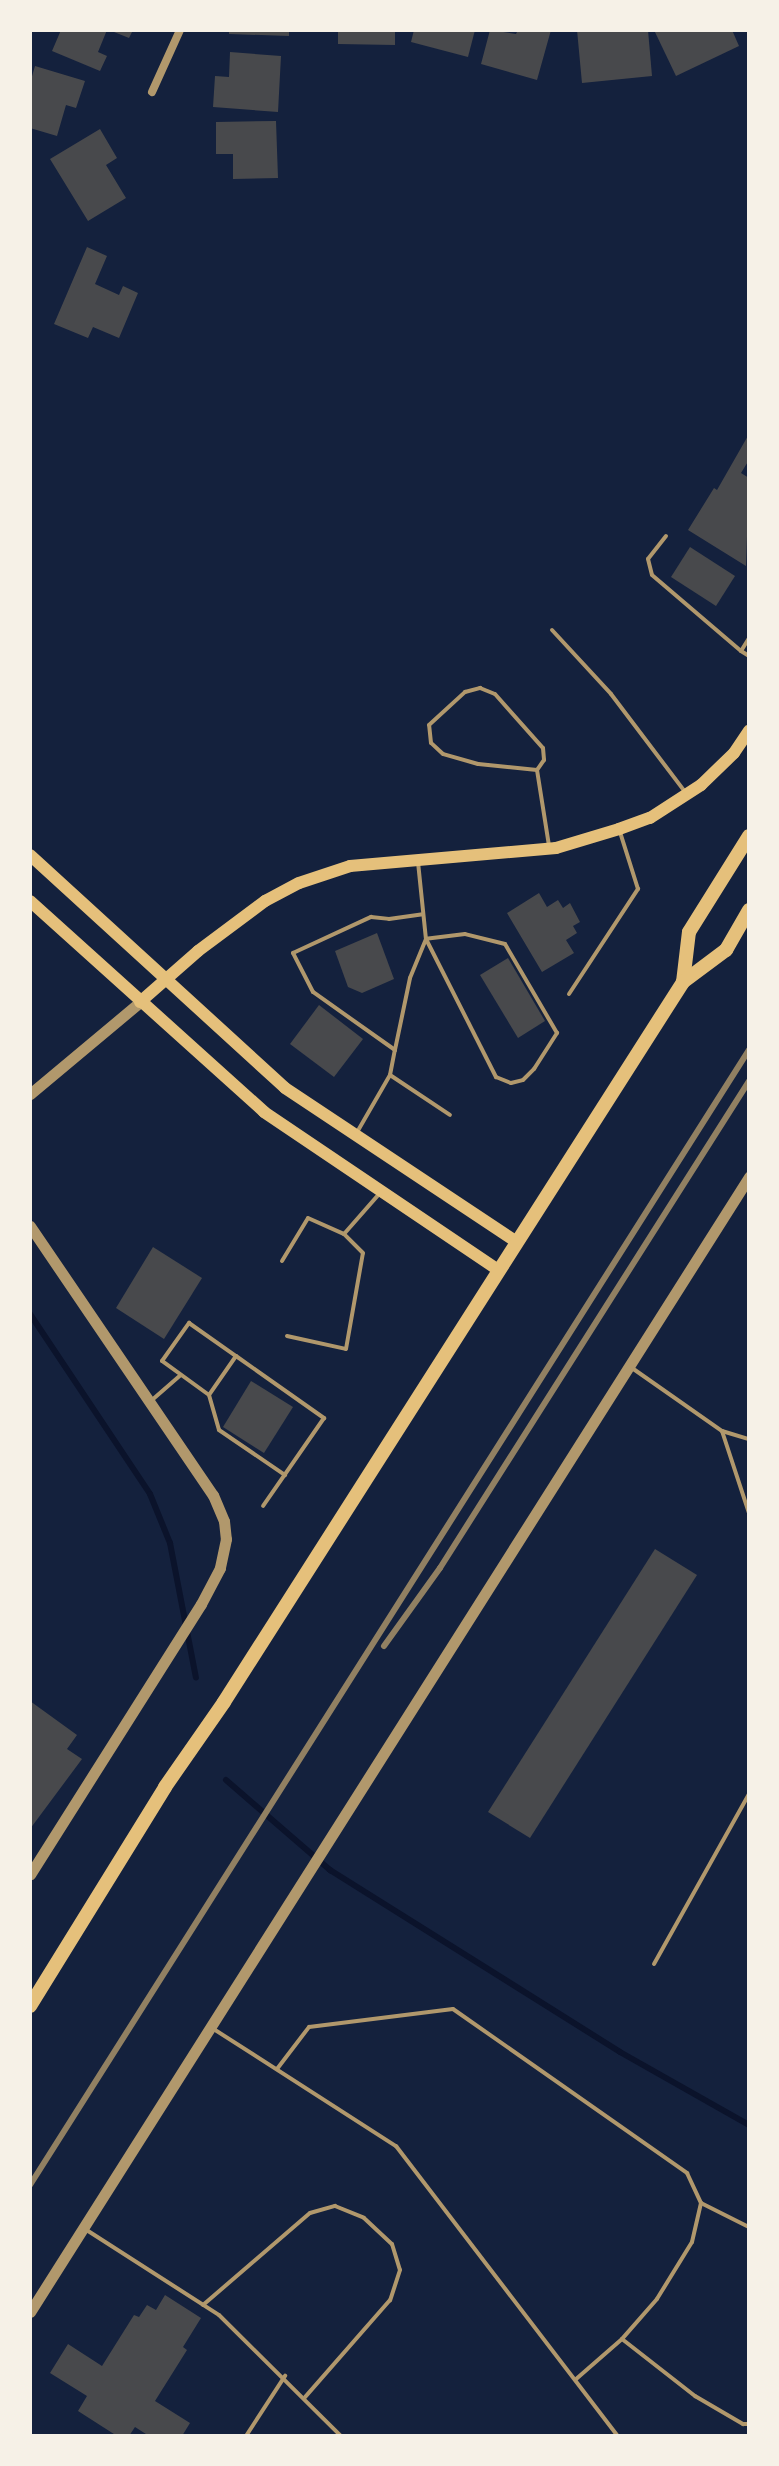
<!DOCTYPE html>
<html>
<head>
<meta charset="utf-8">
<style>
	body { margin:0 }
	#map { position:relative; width:779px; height:2466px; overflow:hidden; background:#14213d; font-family:"Source Sans 3",sans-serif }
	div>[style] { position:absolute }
	.stream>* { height:6px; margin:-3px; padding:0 3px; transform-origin:3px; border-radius:3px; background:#0b132b }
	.building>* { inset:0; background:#48494c }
	.service>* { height:4px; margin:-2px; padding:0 2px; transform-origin:2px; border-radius:2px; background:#b1986c }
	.minor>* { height:8px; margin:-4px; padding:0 4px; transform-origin:4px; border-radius:4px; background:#b1986c }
	.tertiary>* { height:11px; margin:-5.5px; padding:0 5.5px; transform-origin:5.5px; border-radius:5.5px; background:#b1986c }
	.secondary>* { height:12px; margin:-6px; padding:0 6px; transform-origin:6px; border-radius:6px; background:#e5c07b }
	.primary>* { height:14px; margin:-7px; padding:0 7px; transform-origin:7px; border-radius:7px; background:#e5c07b }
	.rail>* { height:6px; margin:-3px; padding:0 3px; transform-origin:3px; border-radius:3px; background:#918062 }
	span { translate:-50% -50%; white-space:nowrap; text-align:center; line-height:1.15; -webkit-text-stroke:6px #f6f1e7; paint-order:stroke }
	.frame { position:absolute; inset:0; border:32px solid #f6f1e7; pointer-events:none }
</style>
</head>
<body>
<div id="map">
	<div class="stream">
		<div style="left:30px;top:1314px;width:216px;rotate:56.3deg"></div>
		<div style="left:150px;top:1494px;width:53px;rotate:67.8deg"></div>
		<div style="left:170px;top:1543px;width:137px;rotate:79.1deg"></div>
		<div style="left:226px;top:1780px;width:138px;rotate:40.9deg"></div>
		<div style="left:330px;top:1870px;width:342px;rotate:32.1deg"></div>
		<div style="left:620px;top:2052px;width:148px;rotate:29.5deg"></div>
	</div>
	<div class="building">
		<div style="clip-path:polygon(61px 30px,107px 30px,98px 52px,107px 56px,100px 71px,52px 51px)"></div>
		<div style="clip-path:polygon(109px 30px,133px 30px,129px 38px)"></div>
		<div style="clip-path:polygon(229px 30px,289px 30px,289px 36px,229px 34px)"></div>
		<div style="clip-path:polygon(338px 30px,395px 30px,395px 45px,338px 44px)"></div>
		<div style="clip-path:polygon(414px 30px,475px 30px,468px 57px,411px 42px)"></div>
		<div style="clip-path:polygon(490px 30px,516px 34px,518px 30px,551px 30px,537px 80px,481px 64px)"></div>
		<div style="clip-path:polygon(577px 30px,648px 30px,652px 76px,582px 83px)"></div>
		<div style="clip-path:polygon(654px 30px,732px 30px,739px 46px,676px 76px)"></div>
		<div style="clip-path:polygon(230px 52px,281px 56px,278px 112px,213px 107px,215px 76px,229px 77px)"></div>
		<div style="clip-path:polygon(35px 66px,85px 81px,76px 108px,66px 105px,57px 136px,30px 128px,30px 83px)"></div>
		<div style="clip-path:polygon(276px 121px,278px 178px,233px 179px,233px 154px,216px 154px,216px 122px)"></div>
		<div style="clip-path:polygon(100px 129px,117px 158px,106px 165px,126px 198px,88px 221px,50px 159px)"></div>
		<div style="clip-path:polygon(87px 247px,107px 256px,95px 284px,119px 295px,123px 286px,138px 293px,119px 338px,93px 327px,88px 338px,54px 324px)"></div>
		<div style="clip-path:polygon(749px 434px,749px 460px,741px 473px,749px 478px,746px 566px,688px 530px,714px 488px,717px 490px)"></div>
		<div style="clip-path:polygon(690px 547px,735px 576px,716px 606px,671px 577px)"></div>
		<div style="clip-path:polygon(539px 893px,547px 907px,558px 900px,563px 908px,570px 903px,580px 922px,573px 926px,577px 933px,566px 940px,574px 953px,542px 972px,507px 913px)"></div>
		<div style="clip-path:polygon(377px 933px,394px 979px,362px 993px,348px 987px,335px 951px)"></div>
		<div style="clip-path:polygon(508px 958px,545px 1021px,518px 1038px,480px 975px)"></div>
		<div style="clip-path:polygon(319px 1005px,363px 1039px,334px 1077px,290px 1044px)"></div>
		<div style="clip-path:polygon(153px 1247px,202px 1278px,164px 1339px,116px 1308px)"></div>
		<div style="clip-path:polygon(251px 1381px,293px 1407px,264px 1453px,223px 1427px)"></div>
		<div style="clip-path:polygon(655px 1549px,697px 1575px,530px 1838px,488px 1812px)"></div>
		<div style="clip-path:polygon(30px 1701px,77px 1735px,67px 1749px,82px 1759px,30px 1829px)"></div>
		<div style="clip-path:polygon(165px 2295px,201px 2318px,183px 2347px,187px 2350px,155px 2401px,190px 2423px,182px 2436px,149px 2436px,135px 2427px,129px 2436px,117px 2436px,78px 2411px,87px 2396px,50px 2373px,68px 2344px,102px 2366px,134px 2315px,139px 2317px,147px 2305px,156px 2310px)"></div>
	</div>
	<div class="service">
		<div style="left:666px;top:536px;width:29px;rotate:128deg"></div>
		<div style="left:648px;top:559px;width:16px;rotate:76deg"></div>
		<div style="left:652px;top:575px;width:117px;rotate:40.5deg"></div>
		<div style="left:741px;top:651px;width:15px;rotate:-58deg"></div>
		<div style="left:552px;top:630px;width:87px;rotate:47.3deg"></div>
		<div style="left:611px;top:694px;width:124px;rotate:52.9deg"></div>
		<div style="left:741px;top:651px;width:9px;rotate:32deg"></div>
		<div style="left:537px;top:770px;width:59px;rotate:-174.2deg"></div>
		<div style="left:478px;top:764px;width:36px;rotate:-164deg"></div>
		<div style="left:443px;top:754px;width:16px;rotate:-137deg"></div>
		<div style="left:431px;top:743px;width:18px;rotate:-96deg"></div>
		<div style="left:429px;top:725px;width:49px;rotate:-42.5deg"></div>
		<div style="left:465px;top:692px;width:16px;rotate:-15deg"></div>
		<div style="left:480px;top:688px;width:16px;rotate:22deg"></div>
		<div style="left:495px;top:694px;width:72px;rotate:48.4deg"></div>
		<div style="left:543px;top:748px;width:12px;rotate:85deg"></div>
		<div style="left:544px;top:760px;width:12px;rotate:125deg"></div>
		<div style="left:537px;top:770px;width:77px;rotate:81deg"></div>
		<div style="left:418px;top:862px;width:77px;rotate:84.1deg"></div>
		<div style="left:426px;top:939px;width:155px;rotate:63.1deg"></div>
		<div style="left:496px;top:1077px;width:16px;rotate:22deg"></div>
		<div style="left:511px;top:1083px;width:12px;rotate:-14deg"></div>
		<div style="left:523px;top:1080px;width:16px;rotate:-45deg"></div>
		<div style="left:534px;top:1069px;width:43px;rotate:-57.4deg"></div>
		<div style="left:557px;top:1033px;width:103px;rotate:-120.3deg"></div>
		<div style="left:505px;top:944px;width:41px;rotate:-166deg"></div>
		<div style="left:465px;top:934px;width:39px;rotate:173deg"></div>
		<div style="left:426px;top:939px;width:42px;rotate:112.3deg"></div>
		<div style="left:410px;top:978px;width:74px;rotate:101.8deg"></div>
		<div style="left:395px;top:1050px;width:100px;rotate:-144.7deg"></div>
		<div style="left:313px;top:992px;width:44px;rotate:-117.1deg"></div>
		<div style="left:293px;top:953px;width:86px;rotate:-24.8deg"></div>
		<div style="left:371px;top:917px;width:18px;rotate:6deg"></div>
		<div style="left:389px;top:919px;width:34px;rotate:-8deg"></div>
		<div style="left:569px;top:994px;width:126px;rotate:-56.7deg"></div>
		<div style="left:638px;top:889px;width:60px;rotate:-107.5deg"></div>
		<div style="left:390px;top:1075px;width:72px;rotate:33.7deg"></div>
		<div style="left:356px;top:1134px;width:68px;rotate:-60deg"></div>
		<div style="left:390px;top:1075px;width:25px;rotate:-79deg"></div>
		<div style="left:282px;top:1261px;width:50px;rotate:-58.8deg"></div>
		<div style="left:308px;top:1218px;width:39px;rotate:24deg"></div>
		<div style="left:189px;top:1323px;width:57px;rotate:35.1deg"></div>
		<div style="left:236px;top:1356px;width:47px;rotate:124.7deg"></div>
		<div style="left:209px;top:1395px;width:58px;rotate:-144.1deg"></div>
		<div style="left:162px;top:1361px;width:47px;rotate:-54.6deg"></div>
		<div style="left:287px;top:1336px;width:60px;rotate:12.4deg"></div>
		<div style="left:346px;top:1349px;width:97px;rotate:-80deg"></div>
		<div style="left:363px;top:1253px;width:27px;rotate:-135deg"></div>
		<div style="left:344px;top:1234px;width:55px;rotate:-48.7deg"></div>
		<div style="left:236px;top:1356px;width:108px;rotate:35.2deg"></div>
		<div style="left:324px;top:1418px;width:107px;rotate:124.7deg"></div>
		<div style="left:632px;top:1368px;width:110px;rotate:35deg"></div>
		<div style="left:722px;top:1431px;width:28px;rotate:17deg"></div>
		<div style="left:209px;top:1395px;width:36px;rotate:74deg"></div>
		<div style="left:219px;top:1430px;width:80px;rotate:34.3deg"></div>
		<div style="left:152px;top:1400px;width:38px;rotate:-41deg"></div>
		<div style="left:722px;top:1431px;width:86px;rotate:71.8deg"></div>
		<div style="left:654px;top:1964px;width:195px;rotate:-60.8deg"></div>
		<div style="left:212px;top:2028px;width:219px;rotate:32.7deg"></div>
		<div style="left:396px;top:2146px;width:365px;rotate:52.6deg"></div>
		<div style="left:277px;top:2069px;width:53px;rotate:-52.7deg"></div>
		<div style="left:309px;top:2027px;width:145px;rotate:-7.1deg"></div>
		<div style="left:453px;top:2009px;width:286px;rotate:35deg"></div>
		<div style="left:687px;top:2173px;width:33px;rotate:65deg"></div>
		<div style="left:701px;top:2203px;width:40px;rotate:103deg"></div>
		<div style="left:692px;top:2242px;width:67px;rotate:121.6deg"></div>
		<div style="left:657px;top:2299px;width:53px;rotate:131.2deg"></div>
		<div style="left:622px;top:2339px;width:62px;rotate:138.9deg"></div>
		<div style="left:701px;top:2203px;width:54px;rotate:26.6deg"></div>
		<div style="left:85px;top:2229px;width:159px;rotate:32.7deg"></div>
		<div style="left:219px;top:2315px;width:172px;rotate:44.8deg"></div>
		<div style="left:203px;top:2305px;width:141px;rotate:-40.7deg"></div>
		<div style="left:310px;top:2213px;width:26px;rotate:-16deg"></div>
		<div style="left:335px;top:2206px;width:31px;rotate:22deg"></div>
		<div style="left:364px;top:2218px;width:38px;rotate:43deg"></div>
		<div style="left:392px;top:2244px;width:27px;rotate:73deg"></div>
		<div style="left:400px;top:2270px;width:32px;rotate:108deg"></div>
		<div style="left:390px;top:2300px;width:129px;rotate:131.2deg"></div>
		<div style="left:622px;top:2339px;width:93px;rotate:38deg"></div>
		<div style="left:695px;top:2396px;width:56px;rotate:30.3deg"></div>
		<div style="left:743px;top:2424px;width:6px"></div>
		<div style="left:246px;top:2436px;width:72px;rotate:-57deg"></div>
	</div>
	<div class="minor">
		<div style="left:152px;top:92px;width:68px;rotate:-65.7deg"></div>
	</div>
	<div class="tertiary">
		<div style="left:30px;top:1094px;width:143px;rotate:-39.9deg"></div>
		<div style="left:30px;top:1226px;width:325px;rotate:55.8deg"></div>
		<div style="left:213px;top:1495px;width:28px;rotate:67deg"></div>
		<div style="left:224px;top:1521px;width:18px;rotate:84deg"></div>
		<div style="left:226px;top:1539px;width:30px;rotate:102deg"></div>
		<div style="left:220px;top:1568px;width:41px;rotate:117.8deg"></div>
		<div style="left:201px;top:1604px;width:320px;rotate:122.3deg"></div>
		<div style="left:30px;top:2312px;width:1344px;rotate:-57.65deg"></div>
	</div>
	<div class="secondary">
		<div style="left:30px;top:855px;width:345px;rotate:42.4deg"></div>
		<div style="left:285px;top:1088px;width:278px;rotate:33.6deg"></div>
		<div style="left:30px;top:901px;width:315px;rotate:42deg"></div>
		<div style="left:264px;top:1112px;width:282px;rotate:34deg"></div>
		<div style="left:140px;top:1002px;width:77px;rotate:-41.3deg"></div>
		<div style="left:198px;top:951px;width:84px;rotate:-36.7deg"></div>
		<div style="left:265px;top:901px;width:38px;rotate:-28deg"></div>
		<div style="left:299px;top:883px;width:54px;rotate:-18.4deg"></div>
		<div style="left:350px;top:866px;width:207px;rotate:-5deg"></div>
		<div style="left:556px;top:848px;width:66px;rotate:-16.8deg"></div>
		<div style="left:619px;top:829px;width:33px;rotate:-20deg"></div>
		<div style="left:650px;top:818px;width:61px;rotate:-32.9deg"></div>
		<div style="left:701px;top:785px;width:46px;rotate:-44.1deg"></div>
		<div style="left:734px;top:753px;width:27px;rotate:-56deg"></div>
	</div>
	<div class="primary">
		<div style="left:683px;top:982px;width:50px;rotate:-83.2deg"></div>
		<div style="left:689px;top:932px;width:113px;rotate:-58deg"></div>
		<div style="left:30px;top:2006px;width:257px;rotate:-58.3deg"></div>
		<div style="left:165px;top:1787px;width:103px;rotate:-55.2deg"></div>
		<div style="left:224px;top:1702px;width:854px;rotate:-57.48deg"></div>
		<div style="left:683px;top:982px;width:54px;rotate:-36.7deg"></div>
		<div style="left:726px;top:950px;width:46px;rotate:-60.1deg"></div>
	</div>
	<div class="rail">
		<div style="left:384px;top:1646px;width:96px;rotate:-54.3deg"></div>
		<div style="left:440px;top:1568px;width:577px;rotate:-57.6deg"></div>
		<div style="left:30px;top:2185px;width:1344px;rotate:-57.65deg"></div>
	</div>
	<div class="frame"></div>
</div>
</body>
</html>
